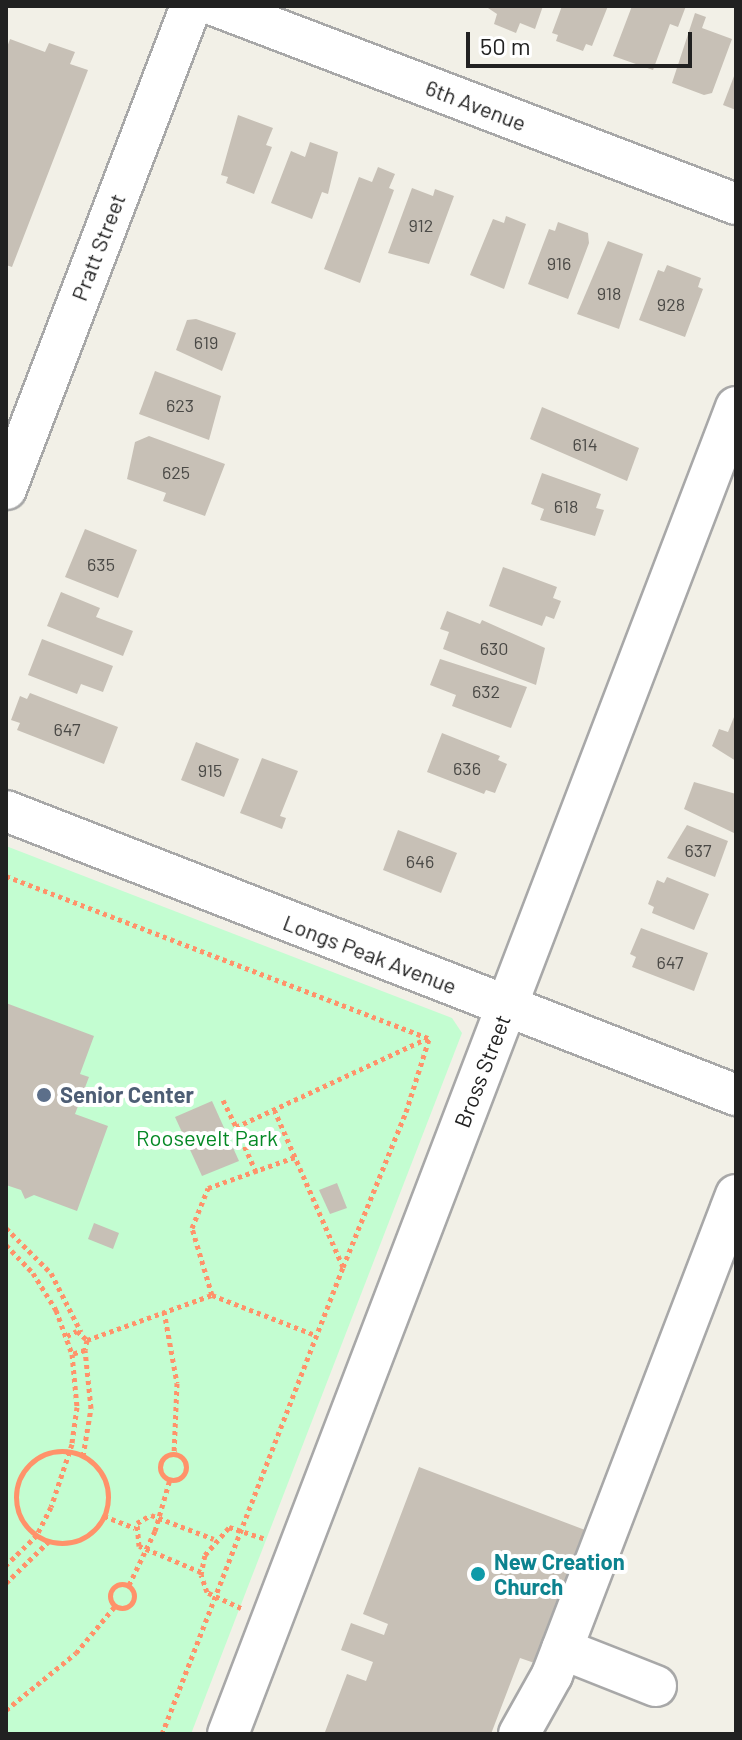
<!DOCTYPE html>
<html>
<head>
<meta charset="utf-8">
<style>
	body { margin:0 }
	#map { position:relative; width:742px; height:1740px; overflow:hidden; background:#f2f0e7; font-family:Barlow,sans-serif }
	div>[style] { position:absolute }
	.park>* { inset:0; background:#c3fdd1 }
	.building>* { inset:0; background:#c7c0b6 }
	.path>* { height:5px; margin-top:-2.5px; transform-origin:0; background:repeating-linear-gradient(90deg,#ff926a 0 4px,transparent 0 8px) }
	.path>.ring { margin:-2.5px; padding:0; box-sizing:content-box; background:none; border:5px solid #ff926a; border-radius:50% }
	.roads { filter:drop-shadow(2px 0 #a8a8a8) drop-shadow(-2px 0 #a8a8a8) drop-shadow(0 2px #a8a8a8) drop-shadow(0 -2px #a8a8a8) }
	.minor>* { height:40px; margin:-20px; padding:0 20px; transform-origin:20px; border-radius:20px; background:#fff }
	.dots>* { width:22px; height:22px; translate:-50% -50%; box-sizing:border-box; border:4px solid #fff; border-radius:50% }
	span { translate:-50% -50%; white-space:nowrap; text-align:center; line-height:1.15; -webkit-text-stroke:8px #fff; paint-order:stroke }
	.number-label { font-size:18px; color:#4a4946 }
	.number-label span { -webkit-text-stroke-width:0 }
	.street-label { font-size:22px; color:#212121 }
	.service-label { font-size:22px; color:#4e5e75; font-weight:700 }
	.left { translate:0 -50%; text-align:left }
	.park-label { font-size:22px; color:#058925 }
	.culture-label { font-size:22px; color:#0d838f; font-weight:700 }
	.frame { position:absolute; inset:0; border:8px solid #212121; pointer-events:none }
	.scale { position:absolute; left:466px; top:32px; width:226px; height:36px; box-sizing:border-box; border:4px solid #212121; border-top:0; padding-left:10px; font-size:24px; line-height:28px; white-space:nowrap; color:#212121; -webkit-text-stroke:6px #fff; paint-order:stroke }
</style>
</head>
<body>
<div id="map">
	<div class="park">
		<div style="clip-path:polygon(6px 846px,452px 1018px,462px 1033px,191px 1734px,6px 1734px)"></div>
	</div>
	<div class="building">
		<div style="clip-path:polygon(485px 6px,543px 6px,535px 29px,520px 23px,516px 33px,494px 24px,497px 14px)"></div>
		<div style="clip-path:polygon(562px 6px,608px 6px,592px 46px,586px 44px,583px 51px,556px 41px,558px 35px,552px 33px)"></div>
		<div style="clip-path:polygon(632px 6px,686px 6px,678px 27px,670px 24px,653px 70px,613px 56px)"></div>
		<div style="clip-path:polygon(695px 13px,706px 17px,702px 28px,732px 39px,712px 93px,704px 95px,672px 83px)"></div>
		<div style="clip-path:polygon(10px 39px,45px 52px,49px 43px,75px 52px,70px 64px,88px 70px,12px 267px,6px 265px,6px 50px)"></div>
		<div style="clip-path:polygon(736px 71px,736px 110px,723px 105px)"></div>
		<div style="clip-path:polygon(238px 115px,273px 128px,266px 145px,272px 147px,254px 194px,226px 183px,228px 177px,221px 175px)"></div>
		<div style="clip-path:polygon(310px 142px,338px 152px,328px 194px,322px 192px,312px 219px,271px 203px,291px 151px,305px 157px)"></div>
		<div style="clip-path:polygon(378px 167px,395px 174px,389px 188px,394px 190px,360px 283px,324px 269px,359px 177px,372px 182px)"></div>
		<div style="clip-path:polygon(412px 188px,433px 196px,435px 189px,454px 196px,429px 264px,388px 253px)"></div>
		<div style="clip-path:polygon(506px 216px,526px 224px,504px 289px,470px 275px,493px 219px,504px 223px)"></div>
		<div style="clip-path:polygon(558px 222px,588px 233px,589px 243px,568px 299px,528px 284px,549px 229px,555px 231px)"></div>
		<div style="clip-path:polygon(608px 241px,643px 254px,619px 329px,577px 314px)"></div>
		<div style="clip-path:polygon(667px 265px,701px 278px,698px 287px,703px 289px,685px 337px,639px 320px,658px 270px,664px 272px)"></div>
		<div style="clip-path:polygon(196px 319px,236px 333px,222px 371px,176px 350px,187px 320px)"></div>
		<div style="clip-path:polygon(155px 371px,221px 396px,209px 440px,139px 414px)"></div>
		<div style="clip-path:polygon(542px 407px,639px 448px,627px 481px,530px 439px)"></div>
		<div style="clip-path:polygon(149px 436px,225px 464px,205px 516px,163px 501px,166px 493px,127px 479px,135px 442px)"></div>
		<div style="clip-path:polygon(542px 473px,601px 494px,596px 508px,604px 510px,595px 536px,540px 520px,544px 509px,531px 504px)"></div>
		<div style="clip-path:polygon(85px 529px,137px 550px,118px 598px,65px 577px)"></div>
		<div style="clip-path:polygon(503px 567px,557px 587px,553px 598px,561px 601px,554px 619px,546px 616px,542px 626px,489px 606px)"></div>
		<div style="clip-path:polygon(61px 592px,100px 608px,96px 617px,133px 631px,123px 656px,47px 626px)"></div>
		<div style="clip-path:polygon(447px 611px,480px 624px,482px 620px,545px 648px,536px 685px,443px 649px,449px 632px,440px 629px)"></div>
		<div style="clip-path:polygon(42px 639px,113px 666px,103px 692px,81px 684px,77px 694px,28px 675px)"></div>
		<div style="clip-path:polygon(440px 659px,527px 687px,511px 728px,452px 706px,456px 695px,430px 685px)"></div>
		<div style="clip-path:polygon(30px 693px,118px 727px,104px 764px,17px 730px,20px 723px,11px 720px,20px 696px,27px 699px)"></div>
		<div style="clip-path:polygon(736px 712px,736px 761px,712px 746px,719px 729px,728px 732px)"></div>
		<div style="clip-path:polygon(442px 733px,500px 756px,498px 760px,507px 764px,495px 793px,486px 790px,484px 794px,427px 772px)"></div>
		<div style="clip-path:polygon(196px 742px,239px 759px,224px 797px,181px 780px)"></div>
		<div style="clip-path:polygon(262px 758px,298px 771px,280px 816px,286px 818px,282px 829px,240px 813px)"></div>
		<div style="clip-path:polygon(694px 782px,736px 794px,736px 834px,684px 809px)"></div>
		<div style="clip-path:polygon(687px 825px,728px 841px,715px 877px,667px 858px)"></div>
		<div style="clip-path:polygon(398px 830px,457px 853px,441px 893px,383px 870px)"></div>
		<div style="clip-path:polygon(667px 877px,709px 894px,694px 930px,652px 913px,654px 907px,648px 904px,657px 880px,664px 883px)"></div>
		<div style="clip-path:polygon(641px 928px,708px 953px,694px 991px,632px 967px,636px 957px,630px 954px)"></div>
		<div style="clip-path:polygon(6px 1003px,94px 1036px,80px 1074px,89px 1077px,75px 1114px,108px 1126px,77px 1211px,34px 1195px,25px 1199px,21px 1190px,6px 1185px)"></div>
		<div style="clip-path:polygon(212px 1101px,239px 1161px,202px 1176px,175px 1117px)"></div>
		<div style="clip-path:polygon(337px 1183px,347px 1208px,330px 1214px,319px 1190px)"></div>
		<div style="clip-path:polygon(94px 1223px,119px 1233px,113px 1249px,88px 1239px)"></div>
		<div style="clip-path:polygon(419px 1467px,593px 1533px,543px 1666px,520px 1658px,491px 1734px,331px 1734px,325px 1732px,347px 1674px,366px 1681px,373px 1662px,341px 1650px,351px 1623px,384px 1635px,388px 1624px,363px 1614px)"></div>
	</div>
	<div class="path">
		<div style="left:6px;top:876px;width:453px;rotate:21deg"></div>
		<div style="left:223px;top:1100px;width:30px;rotate:64deg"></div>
		<div style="left:256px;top:1172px;width:49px;rotate:-114deg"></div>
		<div style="left:236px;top:1127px;width:212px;rotate:-24.9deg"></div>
		<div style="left:6px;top:1228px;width:64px;rotate:45deg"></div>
		<div style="left:51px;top:1273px;width:66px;rotate:63deg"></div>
		<div style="left:6px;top:1245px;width:39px;rotate:46deg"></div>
		<div style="left:33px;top:1273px;width:44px;rotate:58.1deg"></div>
		<div style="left:56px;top:1310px;width:47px;rotate:70deg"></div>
		<div style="left:72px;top:1354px;width:53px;rotate:84.6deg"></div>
		<div style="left:77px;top:1407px;width:37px;rotate:98deg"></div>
		<div style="left:72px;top:1444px;width:66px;rotate:108.4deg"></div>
		<div style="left:51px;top:1507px;width:31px;rotate:117deg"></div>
		<div style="left:37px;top:1535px;width:43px;rotate:135.9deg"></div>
		<div style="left:343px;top:1267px;width:167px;rotate:-67.9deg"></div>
		<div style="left:406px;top:1112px;width:77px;rotate:-72.5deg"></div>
		<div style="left:212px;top:1295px;width:70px;rotate:-106.6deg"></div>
		<div style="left:192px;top:1228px;width:43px;rotate:-68.2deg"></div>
		<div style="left:208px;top:1188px;width:92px;rotate:-19.6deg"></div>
		<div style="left:164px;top:1311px;width:73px;rotate:79.8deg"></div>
		<div style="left:177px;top:1383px;width:71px;rotate:92.4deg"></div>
		<div style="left:67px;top:1336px;width:11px;rotate:-27deg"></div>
		<div style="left:77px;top:1331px;width:13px;rotate:42deg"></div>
		<div style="left:87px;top:1340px;width:10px;rotate:101deg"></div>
		<div style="left:85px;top:1350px;width:14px;rotate:163deg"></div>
		<div style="left:87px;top:1340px;width:133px;rotate:-19.8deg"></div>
		<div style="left:212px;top:1295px;width:110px;rotate:21.2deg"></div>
		<div class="ring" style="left:16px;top:1451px;width:87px;height:87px"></div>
		<div class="ring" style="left:160px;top:1454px;width:21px;height:21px"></div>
		<div style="left:83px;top:1456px;width:49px;rotate:-80.5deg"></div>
		<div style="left:91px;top:1408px;width:58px;rotate:-95.9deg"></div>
		<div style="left:104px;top:1516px;width:33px;rotate:21deg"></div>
		<div style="left:201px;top:1572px;width:67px;rotate:-157.2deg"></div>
		<div style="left:139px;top:1546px;width:23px;rotate:-95deg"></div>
		<div style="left:137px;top:1523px;width:16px;rotate:-30deg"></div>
		<div style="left:151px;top:1515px;width:67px;rotate:20.9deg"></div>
		<div style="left:6px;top:1583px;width:60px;rotate:-44.3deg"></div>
		<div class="ring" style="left:110px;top:1584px;width:19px;height:19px"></div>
		<div style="left:129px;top:1585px;width:60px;rotate:-64.3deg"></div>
		<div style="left:155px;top:1531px;width:54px;rotate:-73.9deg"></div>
		<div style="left:241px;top:1608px;width:38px;rotate:-155deg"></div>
		<div style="left:207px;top:1592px;width:18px;rotate:-109deg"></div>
		<div style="left:201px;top:1575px;width:20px;rotate:-79deg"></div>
		<div style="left:205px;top:1555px;width:37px;rotate:-49deg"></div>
		<div style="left:229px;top:1527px;width:39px;rotate:18deg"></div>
		<div style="left:6px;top:1710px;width:90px;rotate:-39.2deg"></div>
		<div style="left:76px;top:1653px;width:61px;rotate:-50.3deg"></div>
		<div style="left:162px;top:1734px;width:501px;rotate:-68.81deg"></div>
		<div style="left:343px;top:1267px;width:170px;rotate:-113.6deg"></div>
	</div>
	<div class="roads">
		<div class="minor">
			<div style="left:216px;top:6px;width:556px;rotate:20.85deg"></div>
			<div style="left:6px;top:489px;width:517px;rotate:-69.04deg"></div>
			<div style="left:6px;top:811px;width:783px;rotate:21.26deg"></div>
			<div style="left:562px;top:1649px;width:101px;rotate:21.5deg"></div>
			<div style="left:228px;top:1734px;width:1421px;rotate:-69.05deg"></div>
			<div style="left:519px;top:1734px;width:68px;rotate:-60.8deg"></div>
			<div style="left:552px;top:1675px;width:514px;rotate:-69.03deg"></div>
		</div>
	</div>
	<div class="dots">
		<div style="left:44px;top:1095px;background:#5c6f8a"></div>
		<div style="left:478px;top:1574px;background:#0f9aa8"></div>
	</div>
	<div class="number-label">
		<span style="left:421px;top:225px">912</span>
		<span style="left:559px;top:263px">916</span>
		<span style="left:609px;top:293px">918</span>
		<span style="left:671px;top:304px">928</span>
		<span style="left:206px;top:342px">619</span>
		<span style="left:180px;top:405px">623</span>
		<span style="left:585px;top:444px">614</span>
		<span style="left:176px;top:472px">625</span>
		<span style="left:566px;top:506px">618</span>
		<span style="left:101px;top:564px">635</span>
		<span style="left:494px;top:648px">630</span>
		<span style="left:486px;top:691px">632</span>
		<span style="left:67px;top:729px">647</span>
		<span style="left:467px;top:768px">636</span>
		<span style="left:210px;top:770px">915</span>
		<span style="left:698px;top:850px">637</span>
		<span style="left:420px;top:861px">646</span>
		<span style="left:670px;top:962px">647</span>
	</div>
	<div class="street-label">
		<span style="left:476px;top:105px;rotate:21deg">6th Avenue</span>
		<span style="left:98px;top:247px;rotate:-69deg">Pratt Street</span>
		<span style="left:370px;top:954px;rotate:21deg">Longs Peak Avenue</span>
		<span style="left:482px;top:1071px;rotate:-69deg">Bross Street</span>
	</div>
	<div class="service-label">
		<span class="left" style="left:60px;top:1095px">Senior Center</span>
	</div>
	<div class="park-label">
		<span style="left:207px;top:1138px">Roosevelt Park</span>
	</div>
	<div class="culture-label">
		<span class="left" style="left:494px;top:1574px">New Creation<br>Church</span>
	</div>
	<div class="frame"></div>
	<div class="scale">50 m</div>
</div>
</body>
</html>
